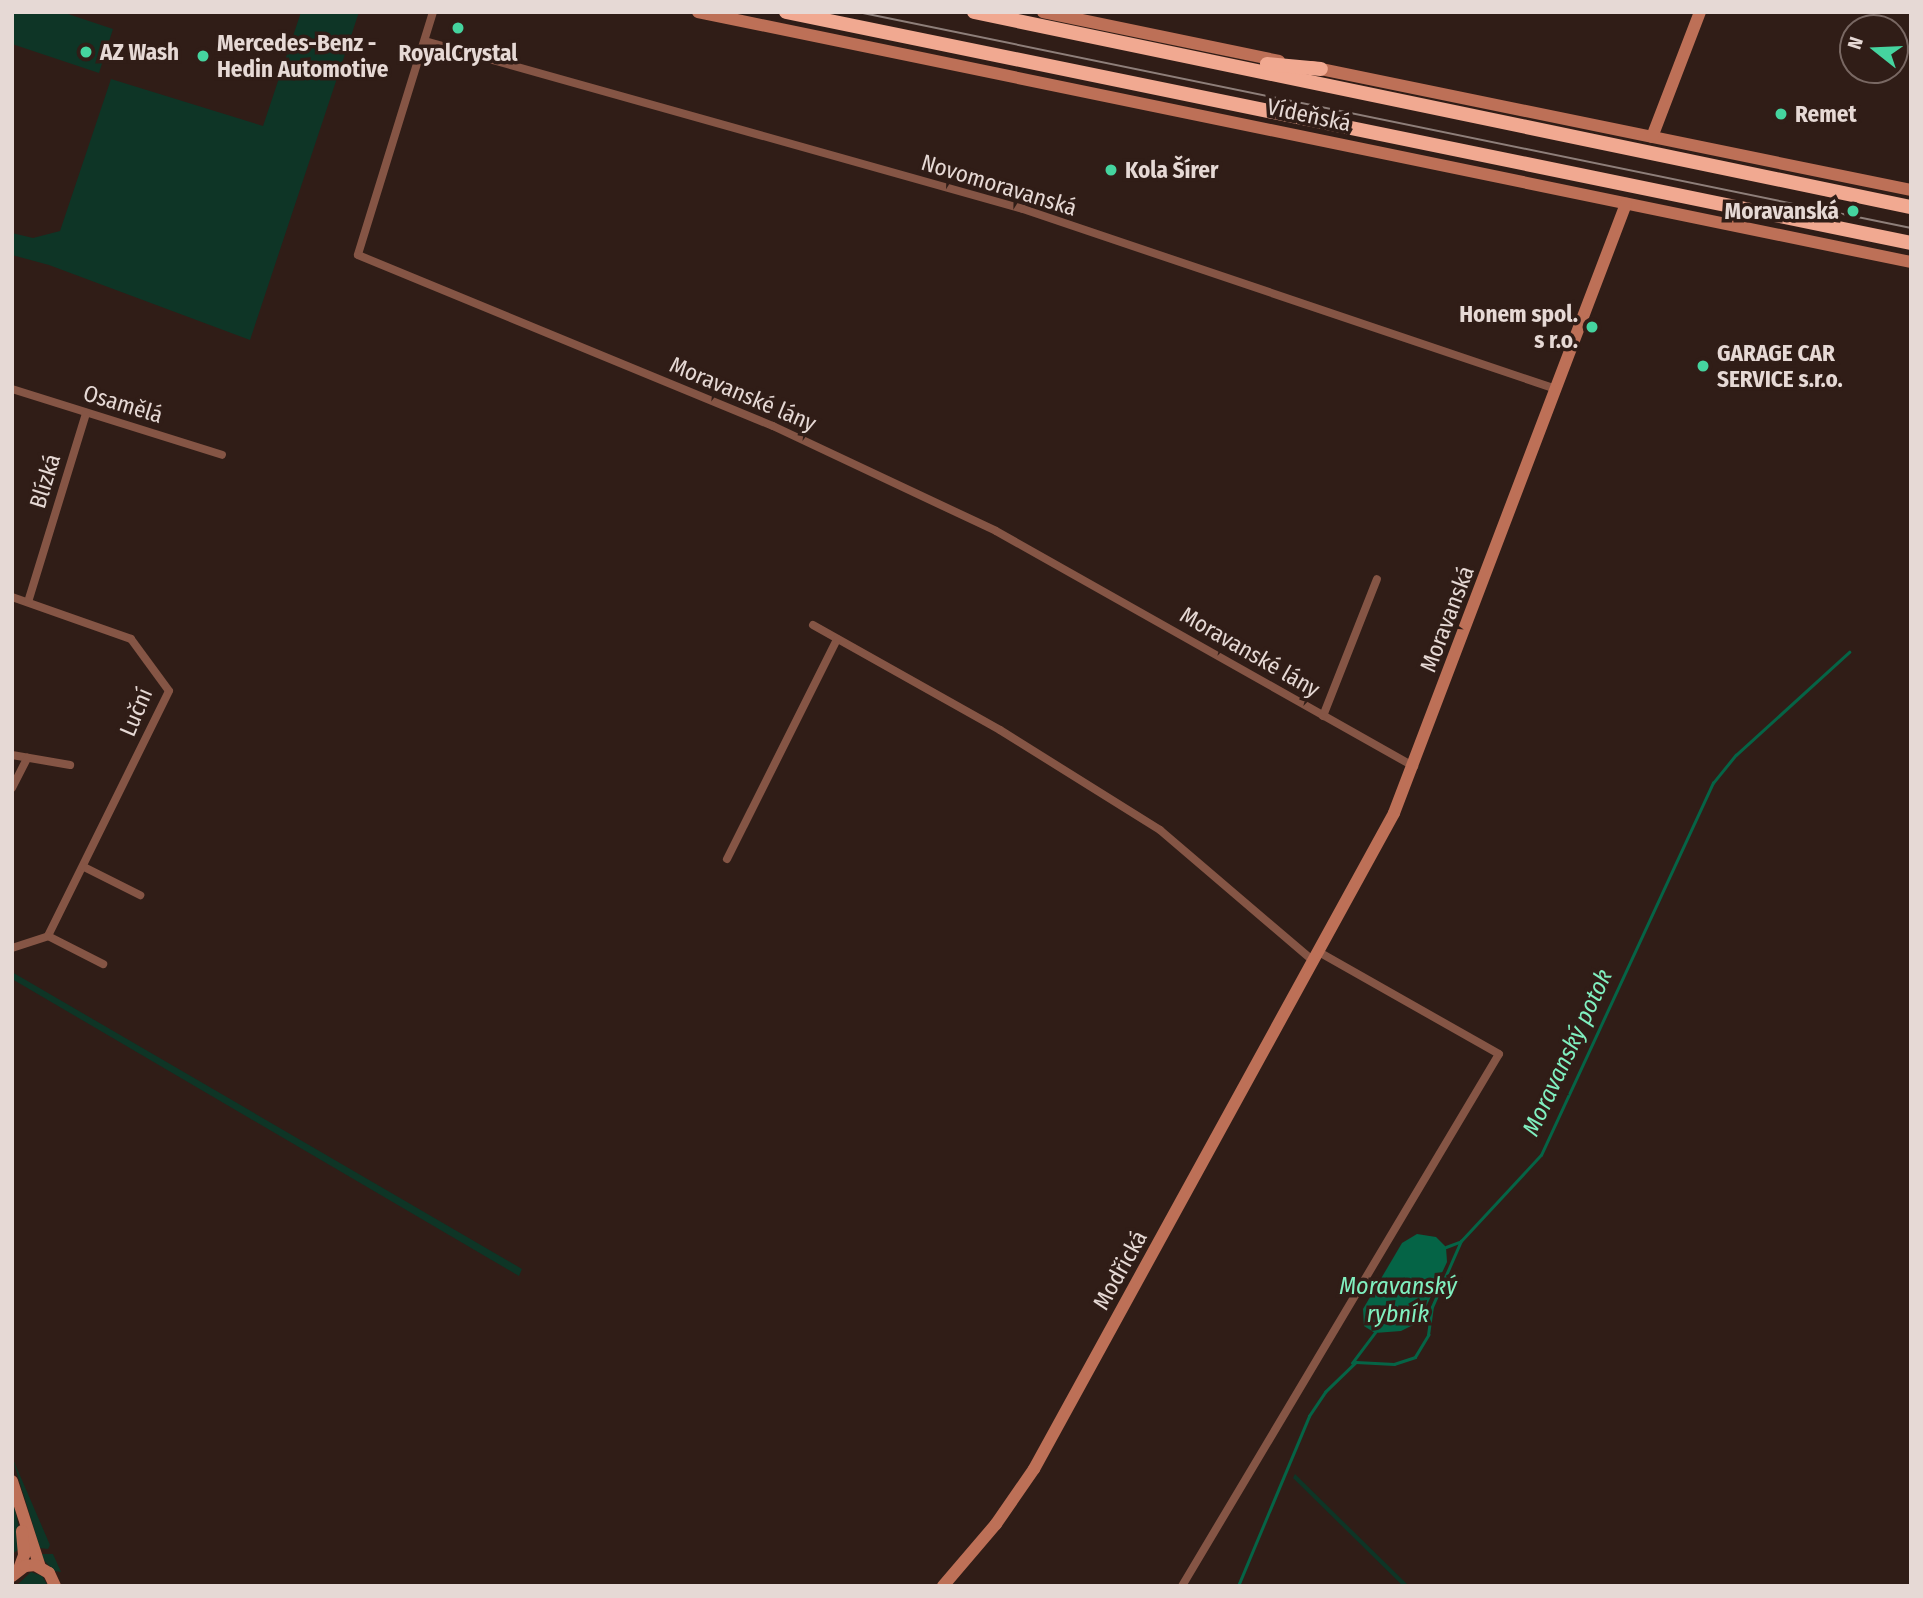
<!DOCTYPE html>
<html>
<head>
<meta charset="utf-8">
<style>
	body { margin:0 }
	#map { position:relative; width:1923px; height:1598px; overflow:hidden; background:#301d17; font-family:"Fira Sans Condensed",sans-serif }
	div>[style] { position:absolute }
	.green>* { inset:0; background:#0e3526 }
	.water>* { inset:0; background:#056446 }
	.stream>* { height:2.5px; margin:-1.25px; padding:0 1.25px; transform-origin:1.25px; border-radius:1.25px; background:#056446 }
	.street>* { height:8px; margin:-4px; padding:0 4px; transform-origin:4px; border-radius:4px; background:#855545 }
	.secondary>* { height:12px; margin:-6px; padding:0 6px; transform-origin:6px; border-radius:6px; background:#bd7057 }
	.highway>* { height:14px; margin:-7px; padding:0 7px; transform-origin:7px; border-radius:7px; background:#f1a991 }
	.tram>* { height:2px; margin:-1px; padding:0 1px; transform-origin:1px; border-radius:1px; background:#8e7f7a }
	.dots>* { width:19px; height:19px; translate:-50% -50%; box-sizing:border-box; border:4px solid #301d17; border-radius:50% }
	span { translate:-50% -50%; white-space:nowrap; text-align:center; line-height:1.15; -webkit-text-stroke:7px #301d17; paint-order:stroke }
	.poi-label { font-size:23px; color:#e6d9d5; font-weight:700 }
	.left { translate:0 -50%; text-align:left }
	.right { translate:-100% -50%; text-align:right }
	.street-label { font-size:23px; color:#e6d9d5 }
	.water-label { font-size:24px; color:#80f0c0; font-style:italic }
	.frame { position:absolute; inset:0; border:14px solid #e6d9d5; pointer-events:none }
	.north { position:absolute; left:1839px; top:14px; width:70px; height:70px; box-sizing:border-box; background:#301d17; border:2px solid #796863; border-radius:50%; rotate:288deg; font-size:19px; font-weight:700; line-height:28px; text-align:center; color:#e6d9d5 }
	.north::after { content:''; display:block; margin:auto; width:24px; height:32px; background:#45d49f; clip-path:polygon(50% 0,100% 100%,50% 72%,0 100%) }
</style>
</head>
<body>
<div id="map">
	<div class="green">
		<div style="clip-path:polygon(12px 12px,62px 12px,113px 29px,99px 73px,12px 44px)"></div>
		<div style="clip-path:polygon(301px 12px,359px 12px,250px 340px,49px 265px,12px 255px,12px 233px,33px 238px,60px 231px,111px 79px,263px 126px)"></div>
		<div style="clip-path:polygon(12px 972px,522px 1269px,519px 1276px,12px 979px)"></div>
		<div style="clip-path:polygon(12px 1457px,50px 1545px,48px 1549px,40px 1548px)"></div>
		<div style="clip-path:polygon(1295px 1474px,1409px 1586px,1403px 1586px,1293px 1478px)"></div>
		<div style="clip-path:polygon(13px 1498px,19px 1529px,18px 1550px,12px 1554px)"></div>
		<div style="clip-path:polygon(38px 1554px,53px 1554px,61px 1572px,54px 1571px)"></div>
		<div style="clip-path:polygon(31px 1572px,42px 1576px,48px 1586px,16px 1586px)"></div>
	</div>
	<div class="water">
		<div style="clip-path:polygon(1417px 1234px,1436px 1237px,1446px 1247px,1447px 1262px,1419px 1322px,1401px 1331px,1375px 1333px,1364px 1326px,1363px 1309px,1402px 1243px)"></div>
	</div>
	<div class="stream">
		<div style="left:1446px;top:1247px;width:14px;rotate:-21deg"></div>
		<div style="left:1352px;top:1363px;width:38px;rotate:-53deg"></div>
		<div style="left:1238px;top:1586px;width:184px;rotate:-67.3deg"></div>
		<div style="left:1309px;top:1416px;width:29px;rotate:-56deg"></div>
		<div style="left:1325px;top:1392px;width:43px;rotate:-44.1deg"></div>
		<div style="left:1356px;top:1362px;width:38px;rotate:3deg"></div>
		<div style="left:1394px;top:1364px;width:22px;rotate:-18deg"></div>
		<div style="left:1415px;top:1357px;width:26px;rotate:-59deg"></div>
		<div style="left:1428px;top:1335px;width:28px;rotate:-82deg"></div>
		<div style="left:1432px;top:1307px;width:72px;rotate:-66.3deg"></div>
		<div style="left:1461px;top:1241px;width:117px;rotate:-47.1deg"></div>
		<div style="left:1541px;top:1155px;width:410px;rotate:-65.2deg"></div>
		<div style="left:1713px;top:783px;width:36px;rotate:-51deg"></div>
		<div style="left:1736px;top:755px;width:153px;rotate:-42.3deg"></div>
	</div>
	<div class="street">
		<div style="left:433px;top:12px;width:254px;rotate:107.2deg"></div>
		<div style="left:358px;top:255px;width:449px;rotate:22.4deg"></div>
		<div style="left:773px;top:426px;width:246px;rotate:25.2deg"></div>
		<div style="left:996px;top:531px;width:480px;rotate:29.4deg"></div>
		<div style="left:425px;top:41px;width:621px;rotate:15.69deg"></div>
		<div style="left:1023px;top:209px;width:563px;rotate:18.66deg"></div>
		<div style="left:12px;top:389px;width:220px;rotate:17.4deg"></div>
		<div style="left:12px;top:597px;width:126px;rotate:19.4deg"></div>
		<div style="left:131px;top:639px;width:64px;rotate:53.8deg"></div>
		<div style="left:169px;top:691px;width:273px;rotate:116.3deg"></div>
		<div style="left:48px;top:936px;width:62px;rotate:27deg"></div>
		<div style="left:28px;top:602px;width:198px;rotate:-72.9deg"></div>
		<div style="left:813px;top:625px;width:214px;rotate:29.3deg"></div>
		<div style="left:1000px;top:730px;width:189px;rotate:32deg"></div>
		<div style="left:1160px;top:830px;width:200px;rotate:40.5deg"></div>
		<div style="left:1323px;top:716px;width:147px;rotate:-68.5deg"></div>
		<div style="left:12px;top:755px;width:59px;rotate:9.8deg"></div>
		<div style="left:12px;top:788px;width:34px;rotate:-63deg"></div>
		<div style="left:727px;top:859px;width:246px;rotate:-63.4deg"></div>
		<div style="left:84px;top:867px;width:63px;rotate:26.6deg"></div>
		<div style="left:12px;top:948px;width:38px;rotate:-18deg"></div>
		<div style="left:1182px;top:1586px;width:619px;rotate:-59.21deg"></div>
		<div style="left:1499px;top:1054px;width:209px;rotate:-150.5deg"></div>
	</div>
	<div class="secondary">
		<div style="left:698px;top:12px;width:1238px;rotate:11.65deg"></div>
		<div style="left:1043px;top:12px;width:241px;rotate:11.7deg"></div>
		<div style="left:1311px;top:67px;width:612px;rotate:11.59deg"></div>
		<div style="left:1652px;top:137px;width:134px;rotate:-69deg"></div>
		<div style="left:12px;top:1481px;width:90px;rotate:72deg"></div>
		<div style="left:19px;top:1569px;width:15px;rotate:-70deg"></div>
		<div style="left:24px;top:1555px;width:24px;rotate:-95deg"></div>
		<div style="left:12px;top:1576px;width:16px;rotate:-38deg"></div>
		<div style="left:25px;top:1566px;width:10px;rotate:-6deg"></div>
		<div style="left:35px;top:1565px;width:16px;rotate:30deg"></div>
		<div style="left:49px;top:1573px;width:14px;rotate:65deg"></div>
		<div style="left:943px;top:1586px;width:82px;rotate:-49.5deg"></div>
		<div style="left:996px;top:1524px;width:67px;rotate:-55.4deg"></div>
		<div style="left:1034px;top:1469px;width:748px;rotate:-61.24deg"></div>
		<div style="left:1394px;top:813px;width:652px;rotate:-69.15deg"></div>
	</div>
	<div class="highway">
		<div style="left:786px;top:12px;width:1148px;rotate:11.6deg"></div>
		<div style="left:974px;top:12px;width:957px;rotate:11.76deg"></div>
		<div style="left:1267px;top:64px;width:54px;rotate:5.3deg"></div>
	</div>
	<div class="tram">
		<div style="left:858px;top:12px;width:1075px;rotate:11.59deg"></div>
	</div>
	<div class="dots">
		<div style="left:458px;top:28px;background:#45d49f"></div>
		<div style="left:86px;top:52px;background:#45d49f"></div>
		<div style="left:203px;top:56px;background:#45d49f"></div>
		<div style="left:1781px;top:114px;background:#45d49f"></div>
		<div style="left:1111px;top:170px;background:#45d49f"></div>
		<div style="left:1853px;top:211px;background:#45d49f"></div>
		<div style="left:1592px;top:327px;background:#45d49f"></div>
		<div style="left:1703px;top:366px;background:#45d49f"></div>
	</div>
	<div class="poi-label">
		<span class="left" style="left:217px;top:56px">Mercedes-Benz -<br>Hedin Automotive</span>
		<span class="left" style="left:100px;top:52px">AZ Wash</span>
		<span style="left:458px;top:53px">RoyalCrystal</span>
		<span class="left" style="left:1795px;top:114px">Remet</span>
		<span class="left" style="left:1125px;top:170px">Kola Šírer</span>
		<span class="right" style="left:1839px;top:211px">Moravanská</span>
		<span class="right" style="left:1578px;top:327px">Honem spol.<br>s r.o.</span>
		<span class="left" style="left:1717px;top:366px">GARAGE CAR<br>SERVICE s.r.o.</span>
	</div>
	<div class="street-label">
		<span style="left:1309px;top:115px;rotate:12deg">Vídeňská</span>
		<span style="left:999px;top:185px;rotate:17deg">Novomoravanská</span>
		<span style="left:743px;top:394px;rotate:23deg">Moravanské lány</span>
		<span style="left:123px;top:404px;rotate:17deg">Osamělá</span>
		<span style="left:45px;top:481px;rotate:-73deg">Blízká</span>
		<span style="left:1447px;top:619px;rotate:-69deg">Moravanská</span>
		<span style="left:1250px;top:652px;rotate:30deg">Moravanské lány</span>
		<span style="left:136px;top:712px;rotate:-67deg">Luční</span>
		<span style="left:1120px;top:1270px;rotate:-61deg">Modřická</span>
	</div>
	<div class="water-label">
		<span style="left:1568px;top:1053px;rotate:-65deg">Moravanský potok</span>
		<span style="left:1398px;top:1301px">Moravanský<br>rybník</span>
	</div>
	<div class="frame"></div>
	<div class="north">N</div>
</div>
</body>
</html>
